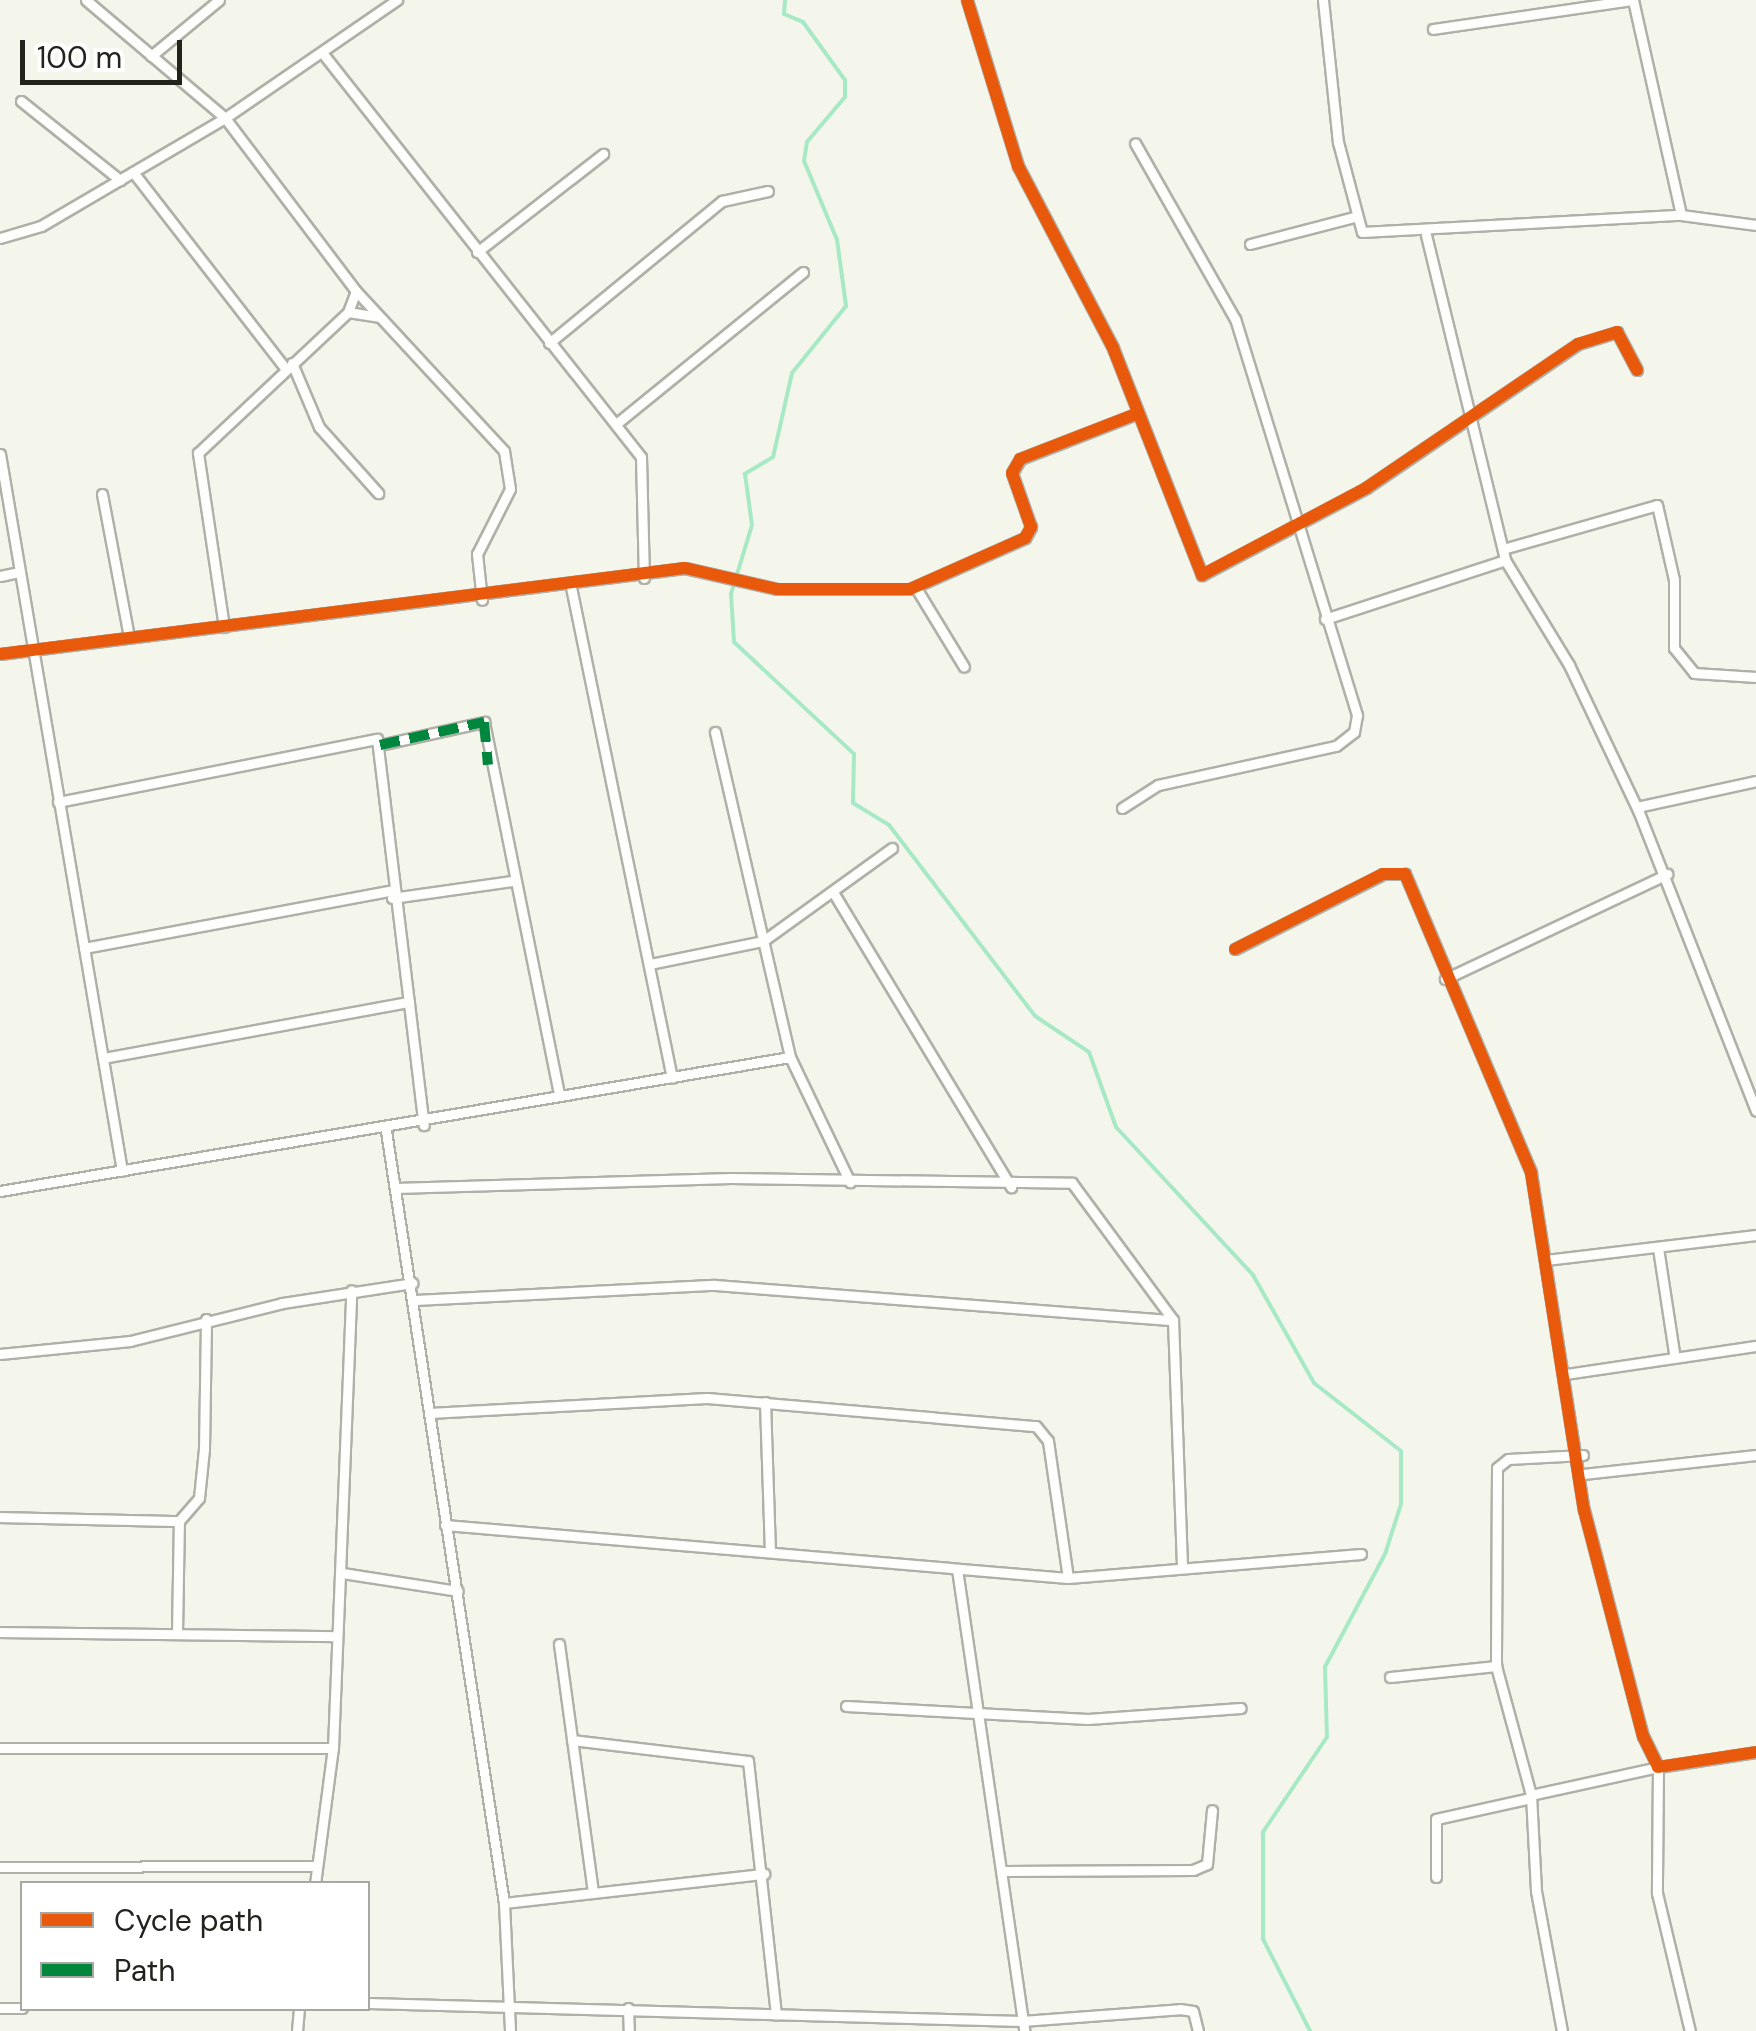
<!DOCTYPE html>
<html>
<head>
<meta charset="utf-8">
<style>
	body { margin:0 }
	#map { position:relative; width:1756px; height:2031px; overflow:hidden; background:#f5f6eb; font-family:"DM Sans",sans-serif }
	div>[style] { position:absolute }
	.stream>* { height:4px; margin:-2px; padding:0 2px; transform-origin:2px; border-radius:2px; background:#a8e9c5 }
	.roads { filter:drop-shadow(2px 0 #afb0a8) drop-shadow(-2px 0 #afb0a8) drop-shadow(0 2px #afb0a8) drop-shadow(0 -2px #afb0a8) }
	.minor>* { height:9px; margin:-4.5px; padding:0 4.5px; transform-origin:4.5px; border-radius:4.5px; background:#fefefc }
	.quiet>* { height:10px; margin-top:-5px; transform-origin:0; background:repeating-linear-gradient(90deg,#00873e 0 20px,transparent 0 30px) }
	.cycleway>* { height:12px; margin:-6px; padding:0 6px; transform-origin:6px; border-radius:6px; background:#e8590c }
	span { translate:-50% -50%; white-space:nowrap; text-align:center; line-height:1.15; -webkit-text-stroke:8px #fff; paint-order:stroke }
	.legend { position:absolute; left:20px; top:1881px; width:350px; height:130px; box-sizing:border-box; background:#fff; border:2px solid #a7a7a4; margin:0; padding:12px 18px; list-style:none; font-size:30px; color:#22231c }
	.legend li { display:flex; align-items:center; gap:20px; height:50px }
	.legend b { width:50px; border:2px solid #a7a7a4 }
	.scale { position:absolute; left:20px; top:40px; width:162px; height:45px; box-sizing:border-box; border:5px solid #22231c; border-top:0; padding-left:12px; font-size:30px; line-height:35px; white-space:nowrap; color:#22231c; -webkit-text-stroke:8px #fff; paint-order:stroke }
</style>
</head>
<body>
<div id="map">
	<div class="stream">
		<div style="left:785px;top:0;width:14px;rotate:94deg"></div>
		<div style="left:784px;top:14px;width:21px;rotate:23deg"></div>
		<div style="left:803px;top:22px;width:72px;rotate:54.1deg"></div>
		<div style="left:845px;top:80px;width:17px;rotate:90deg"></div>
		<div style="left:845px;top:97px;width:59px;rotate:130.2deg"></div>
		<div style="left:807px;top:142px;width:19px;rotate:99deg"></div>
		<div style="left:804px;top:161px;width:86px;rotate:67.3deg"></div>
		<div style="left:837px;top:240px;width:67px;rotate:82.2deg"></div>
		<div style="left:846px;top:306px;width:86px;rotate:128.9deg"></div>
		<div style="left:792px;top:373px;width:86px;rotate:102.7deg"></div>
		<div style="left:773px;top:457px;width:33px;rotate:149deg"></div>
		<div style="left:745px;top:474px;width:51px;rotate:82.2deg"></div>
		<div style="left:752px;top:525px;width:72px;rotate:106.9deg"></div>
		<div style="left:731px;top:594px;width:48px;rotate:86.4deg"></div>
		<div style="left:734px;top:642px;width:164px;rotate:43deg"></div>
		<div style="left:854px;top:754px;width:49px;rotate:91.2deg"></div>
		<div style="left:853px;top:803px;width:42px;rotate:31.4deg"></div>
		<div style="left:889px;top:825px;width:240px;rotate:52.6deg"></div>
		<div style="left:1035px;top:1016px;width:65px;rotate:33.7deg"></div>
		<div style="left:1089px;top:1052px;width:80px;rotate:70.2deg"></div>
		<div style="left:1116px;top:1127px;width:202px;rotate:47.2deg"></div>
		<div style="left:1253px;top:1275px;width:124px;rotate:60.5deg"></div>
		<div style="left:1314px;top:1383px;width:110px;rotate:38deg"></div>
		<div style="left:1401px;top:1451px;width:53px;rotate:90deg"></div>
		<div style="left:1401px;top:1504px;width:52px;rotate:107.7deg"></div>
		<div style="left:1385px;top:1554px;width:128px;rotate:118deg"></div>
		<div style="left:1325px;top:1667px;width:70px;rotate:88.4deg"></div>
		<div style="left:1327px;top:1737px;width:115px;rotate:124deg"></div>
		<div style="left:1263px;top:1832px;width:107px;rotate:90deg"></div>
		<div style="left:1263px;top:1939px;width:103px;rotate:62.9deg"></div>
	</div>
	<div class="roads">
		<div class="minor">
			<div style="left:86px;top:0;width:182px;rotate:40.3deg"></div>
			<div style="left:225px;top:118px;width:217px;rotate:52.9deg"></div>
			<div style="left:356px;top:291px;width:218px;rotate:47.2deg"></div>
			<div style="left:504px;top:451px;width:38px;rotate:81deg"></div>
			<div style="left:510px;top:489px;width:73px;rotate:116.9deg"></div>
			<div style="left:477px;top:554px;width:46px;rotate:83.8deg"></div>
			<div style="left:967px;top:0;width:174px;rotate:72.9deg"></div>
			<div style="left:1018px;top:166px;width:205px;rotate:62.4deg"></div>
			<div style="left:1113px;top:348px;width:244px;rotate:68.6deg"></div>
			<div style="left:1202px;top:575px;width:186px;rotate:-27.9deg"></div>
			<div style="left:1366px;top:488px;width:256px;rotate:-34.2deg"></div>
			<div style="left:1578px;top:344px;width:41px;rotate:-17.1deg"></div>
			<div style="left:1617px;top:332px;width:43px;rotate:62.2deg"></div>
			<div style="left:1323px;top:0;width:143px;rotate:84deg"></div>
			<div style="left:1338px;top:142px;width:93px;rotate:75.1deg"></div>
			<div style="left:1362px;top:232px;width:319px;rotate:-3.1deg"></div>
			<div style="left:1681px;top:215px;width:76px;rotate:7.6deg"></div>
			<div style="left:1633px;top:0;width:220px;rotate:77.4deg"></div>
			<div style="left:1433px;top:29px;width:200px;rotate:-8.3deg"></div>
			<div style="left:324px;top:55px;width:512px;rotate:51.74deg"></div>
			<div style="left:641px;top:457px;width:121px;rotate:88.6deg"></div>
			<div style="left:151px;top:56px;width:88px;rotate:-39.5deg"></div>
			<div style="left:21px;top:101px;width:127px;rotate:38.6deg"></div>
			<div style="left:133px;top:172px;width:249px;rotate:52.2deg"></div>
			<div style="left:1426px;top:235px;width:334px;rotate:76.3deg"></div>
			<div style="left:1505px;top:560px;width:123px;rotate:58.6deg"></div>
			<div style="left:1569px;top:665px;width:161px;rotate:64.6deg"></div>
			<div style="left:1638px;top:810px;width:323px;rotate:68.6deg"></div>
			<div style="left:0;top:238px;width:43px;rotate:-16.3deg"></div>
			<div style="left:41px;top:226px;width:213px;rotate:-30.4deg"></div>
			<div style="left:225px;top:118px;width:209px;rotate:-34.5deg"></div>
			<div style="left:1250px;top:244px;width:107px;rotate:-14.6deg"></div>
			<div style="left:477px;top:252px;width:160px;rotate:-37.9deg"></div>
			<div style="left:348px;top:312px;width:31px;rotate:9deg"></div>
			<div style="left:549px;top:343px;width:224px;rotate:-39.4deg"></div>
			<div style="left:722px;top:201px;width:47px;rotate:-12.3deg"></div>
			<div style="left:292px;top:363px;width:69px;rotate:67.1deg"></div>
			<div style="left:319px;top:427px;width:89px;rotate:48.2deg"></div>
			<div style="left:616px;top:424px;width:241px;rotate:-39.1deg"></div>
			<div style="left:0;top:454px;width:727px;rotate:80.34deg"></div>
			<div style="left:102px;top:494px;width:146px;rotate:79.3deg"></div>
			<div style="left:1503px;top:549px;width:160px;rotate:-15.9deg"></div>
			<div style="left:1657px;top:505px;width:77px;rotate:77.2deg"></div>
			<div style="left:1674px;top:580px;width:68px;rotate:90deg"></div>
			<div style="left:1674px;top:648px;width:32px;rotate:51deg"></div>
			<div style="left:1694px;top:673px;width:62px;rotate:3.7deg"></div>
			<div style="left:0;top:576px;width:19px;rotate:-12deg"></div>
			<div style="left:571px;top:587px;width:501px;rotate:78.38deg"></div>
			<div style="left:916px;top:588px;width:92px;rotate:58.7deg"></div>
			<div style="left:1325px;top:619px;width:189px;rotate:-18.1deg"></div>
			<div style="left:224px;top:627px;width:176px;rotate:-98.5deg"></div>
			<div style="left:198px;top:453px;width:206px;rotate:-43.2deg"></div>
			<div style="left:348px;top:312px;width:22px;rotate:-69deg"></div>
			<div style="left:0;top:654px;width:690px;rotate:-7.16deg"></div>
			<div style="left:685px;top:568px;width:94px;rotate:12.9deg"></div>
			<div style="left:777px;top:589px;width:133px"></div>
			<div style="left:910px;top:589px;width:126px;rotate:-23.9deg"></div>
			<div style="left:1025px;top:538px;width:13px;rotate:-61deg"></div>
			<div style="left:1031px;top:527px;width:57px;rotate:-109.4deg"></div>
			<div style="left:1012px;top:473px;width:16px;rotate:-60deg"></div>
			<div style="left:1020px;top:459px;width:124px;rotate:-21.2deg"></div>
			<div style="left:715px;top:732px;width:334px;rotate:77deg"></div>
			<div style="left:790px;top:1057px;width:139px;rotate:64.4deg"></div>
			<div style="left:380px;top:745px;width:107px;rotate:-12.5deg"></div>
			<div style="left:484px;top:722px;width:380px;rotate:78.6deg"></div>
			<div style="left:58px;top:802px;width:325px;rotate:-11.2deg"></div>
			<div style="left:377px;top:739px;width:389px;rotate:83.1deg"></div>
			<div style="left:1637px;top:807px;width:122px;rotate:-12.3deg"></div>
			<div style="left:1122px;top:808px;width:43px;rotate:-32.6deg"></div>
			<div style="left:1158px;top:785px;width:182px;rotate:-12.4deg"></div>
			<div style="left:1336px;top:746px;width:23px;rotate:-38deg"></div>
			<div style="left:1354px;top:732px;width:17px;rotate:-80deg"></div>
			<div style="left:1357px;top:715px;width:414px;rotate:-107.1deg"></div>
			<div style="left:1235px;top:319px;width:202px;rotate:-119.6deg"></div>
			<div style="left:833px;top:892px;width:345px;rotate:58.9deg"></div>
			<div style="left:392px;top:898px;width:121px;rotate:-8.1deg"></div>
			<div style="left:84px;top:948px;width:311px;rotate:-10.6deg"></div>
			<div style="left:1235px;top:949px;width:166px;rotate:-26.9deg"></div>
			<div style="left:1383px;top:874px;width:22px"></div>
			<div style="left:1405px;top:874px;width:324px;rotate:67.1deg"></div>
			<div style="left:1531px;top:1173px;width:341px;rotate:81.1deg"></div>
			<div style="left:1584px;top:1510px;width:234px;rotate:75.4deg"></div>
			<div style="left:1643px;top:1736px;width:34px;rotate:64deg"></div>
			<div style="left:1658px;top:1767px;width:99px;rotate:-8.7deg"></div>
			<div style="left:650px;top:964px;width:115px;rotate:-11.5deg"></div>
			<div style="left:763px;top:941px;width:159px;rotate:-35.8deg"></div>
			<div style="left:1445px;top:979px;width:246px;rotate:-25.3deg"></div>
			<div style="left:103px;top:1058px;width:311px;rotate:-10.4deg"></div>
			<div style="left:386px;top:1131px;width:781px;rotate:81.31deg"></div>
			<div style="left:504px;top:1903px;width:128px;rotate:87.3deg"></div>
			<div style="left:395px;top:1188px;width:336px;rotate:-1.7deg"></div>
			<div style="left:731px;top:1178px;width:341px;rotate:0.8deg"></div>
			<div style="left:1072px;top:1183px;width:170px;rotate:53.6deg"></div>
			<div style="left:1173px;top:1320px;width:248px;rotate:87.9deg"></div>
			<div style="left:0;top:1191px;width:801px;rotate:-9.63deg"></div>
			<div style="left:1658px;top:1248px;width:106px;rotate:81.3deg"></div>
			<div style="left:1546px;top:1260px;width:211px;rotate:-6.8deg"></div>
			<div style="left:415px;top:1300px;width:300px;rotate:-2.9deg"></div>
			<div style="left:715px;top:1285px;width:459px;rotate:4.4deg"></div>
			<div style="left:0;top:1354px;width:131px;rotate:-5.7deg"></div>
			<div style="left:130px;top:1341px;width:157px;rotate:-14deg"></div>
			<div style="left:282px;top:1303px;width:132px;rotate:-8.7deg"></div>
			<div style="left:1566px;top:1374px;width:192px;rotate:-8.4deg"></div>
			<div style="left:765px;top:1402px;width:150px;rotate:88.1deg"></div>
			<div style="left:429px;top:1413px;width:278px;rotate:-3.1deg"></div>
			<div style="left:707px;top:1398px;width:330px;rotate:4.9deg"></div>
			<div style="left:1036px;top:1426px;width:19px;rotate:51deg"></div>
			<div style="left:1048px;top:1441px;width:138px;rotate:81.7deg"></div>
			<div style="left:1583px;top:1455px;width:75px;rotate:176.9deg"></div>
			<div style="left:1508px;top:1459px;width:14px;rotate:141deg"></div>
			<div style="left:1497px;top:1468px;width:198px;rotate:90.3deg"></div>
			<div style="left:1496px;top:1666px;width:134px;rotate:74.8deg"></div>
			<div style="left:1531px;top:1795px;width:130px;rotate:-12.4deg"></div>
			<div style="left:1658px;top:1767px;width:126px;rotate:90.5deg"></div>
			<div style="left:1657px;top:1893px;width:142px;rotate:76.6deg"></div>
			<div style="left:1583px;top:1474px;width:174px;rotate:-6.3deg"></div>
			<div style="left:0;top:1517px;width:179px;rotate:1.3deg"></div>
			<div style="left:445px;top:1525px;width:625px;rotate:4.86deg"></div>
			<div style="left:1068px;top:1578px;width:294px;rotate:-4.7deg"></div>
			<div style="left:957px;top:1569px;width:467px;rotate:81.7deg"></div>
			<div style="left:342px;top:1573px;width:117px;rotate:8.8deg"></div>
			<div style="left:0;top:1632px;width:337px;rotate:0.7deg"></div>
			<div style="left:177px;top:1632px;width:111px;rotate:-89deg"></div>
			<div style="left:179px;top:1521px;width:30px;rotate:-49deg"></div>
			<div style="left:199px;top:1498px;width:49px;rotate:-84.2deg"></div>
			<div style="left:204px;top:1449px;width:130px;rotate:-89.1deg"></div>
			<div style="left:559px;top:1644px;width:251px;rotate:82.2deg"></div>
			<div style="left:1390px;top:1677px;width:107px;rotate:-5.9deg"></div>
			<div style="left:846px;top:1706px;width:242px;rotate:3.1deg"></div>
			<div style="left:1088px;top:1719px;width:153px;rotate:-4.1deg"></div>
			<div style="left:572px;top:1740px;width:177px;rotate:6.8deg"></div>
			<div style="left:748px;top:1761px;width:255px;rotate:83.7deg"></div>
			<div style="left:0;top:1748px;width:333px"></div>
			<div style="left:1531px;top:1795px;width:96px;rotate:87deg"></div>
			<div style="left:1536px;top:1891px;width:142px;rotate:79.5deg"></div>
			<div style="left:0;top:1867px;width:317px;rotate:-0.2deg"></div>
			<div style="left:1004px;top:1871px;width:189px;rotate:-0.3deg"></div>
			<div style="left:1193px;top:1870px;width:15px;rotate:-23deg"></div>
			<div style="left:1207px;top:1864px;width:54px;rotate:-84.7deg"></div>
			<div style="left:1436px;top:1877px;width:58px;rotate:-90deg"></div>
			<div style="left:1436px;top:1819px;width:97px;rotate:-12.5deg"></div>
			<div style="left:315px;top:1884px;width:137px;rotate:-82.5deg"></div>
			<div style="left:333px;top:1748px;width:458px;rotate:-87.7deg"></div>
			<div style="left:504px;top:1903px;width:262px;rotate:-6.4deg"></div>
			<div style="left:368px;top:2003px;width:654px;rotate:1.58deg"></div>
			<div style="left:1022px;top:2021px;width:158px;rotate:-4.3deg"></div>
			<div style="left:1180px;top:2009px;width:13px;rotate:9deg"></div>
			<div style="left:1193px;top:2011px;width:21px;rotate:76deg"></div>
			<div style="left:0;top:2008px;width:22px"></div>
			<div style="left:628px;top:2008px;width:23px;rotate:88deg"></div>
			<div style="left:297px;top:2031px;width:23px;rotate:-85deg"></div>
		</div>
	</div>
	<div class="quiet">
		<div style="left:380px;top:745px;width:107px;rotate:-12.5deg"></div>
		<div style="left:484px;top:722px;width:43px;rotate:84.7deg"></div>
	</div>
	<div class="cycleway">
		<div style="left:967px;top:0;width:174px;rotate:72.9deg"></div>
		<div style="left:1018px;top:166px;width:205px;rotate:62.4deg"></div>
		<div style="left:1113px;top:348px;width:244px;rotate:68.6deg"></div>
		<div style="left:1202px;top:575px;width:186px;rotate:-27.9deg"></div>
		<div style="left:1366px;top:488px;width:256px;rotate:-34.2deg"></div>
		<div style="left:1578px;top:344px;width:41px;rotate:-17.1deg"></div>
		<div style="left:1617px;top:332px;width:43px;rotate:62.2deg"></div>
		<div style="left:0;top:654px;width:690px;rotate:-7.16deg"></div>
		<div style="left:685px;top:568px;width:94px;rotate:12.9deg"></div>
		<div style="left:777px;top:589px;width:133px"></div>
		<div style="left:910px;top:589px;width:126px;rotate:-23.9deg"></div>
		<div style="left:1025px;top:538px;width:13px;rotate:-61deg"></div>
		<div style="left:1031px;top:527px;width:57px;rotate:-109.4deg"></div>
		<div style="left:1012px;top:473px;width:16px;rotate:-60deg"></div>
		<div style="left:1020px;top:459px;width:124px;rotate:-21.2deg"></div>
		<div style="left:1235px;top:949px;width:166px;rotate:-26.9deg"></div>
		<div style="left:1383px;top:874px;width:22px"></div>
		<div style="left:1405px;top:874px;width:324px;rotate:67.1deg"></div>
		<div style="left:1531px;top:1173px;width:341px;rotate:81.1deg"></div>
		<div style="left:1584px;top:1510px;width:234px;rotate:75.4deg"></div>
		<div style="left:1643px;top:1736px;width:34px;rotate:64deg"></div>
		<div style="left:1658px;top:1767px;width:99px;rotate:-8.7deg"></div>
	</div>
	<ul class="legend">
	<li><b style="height:12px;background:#e8590c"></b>Cycle path</li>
	<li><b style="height:12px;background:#00873e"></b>Path</li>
	</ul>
	<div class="scale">100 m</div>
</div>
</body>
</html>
